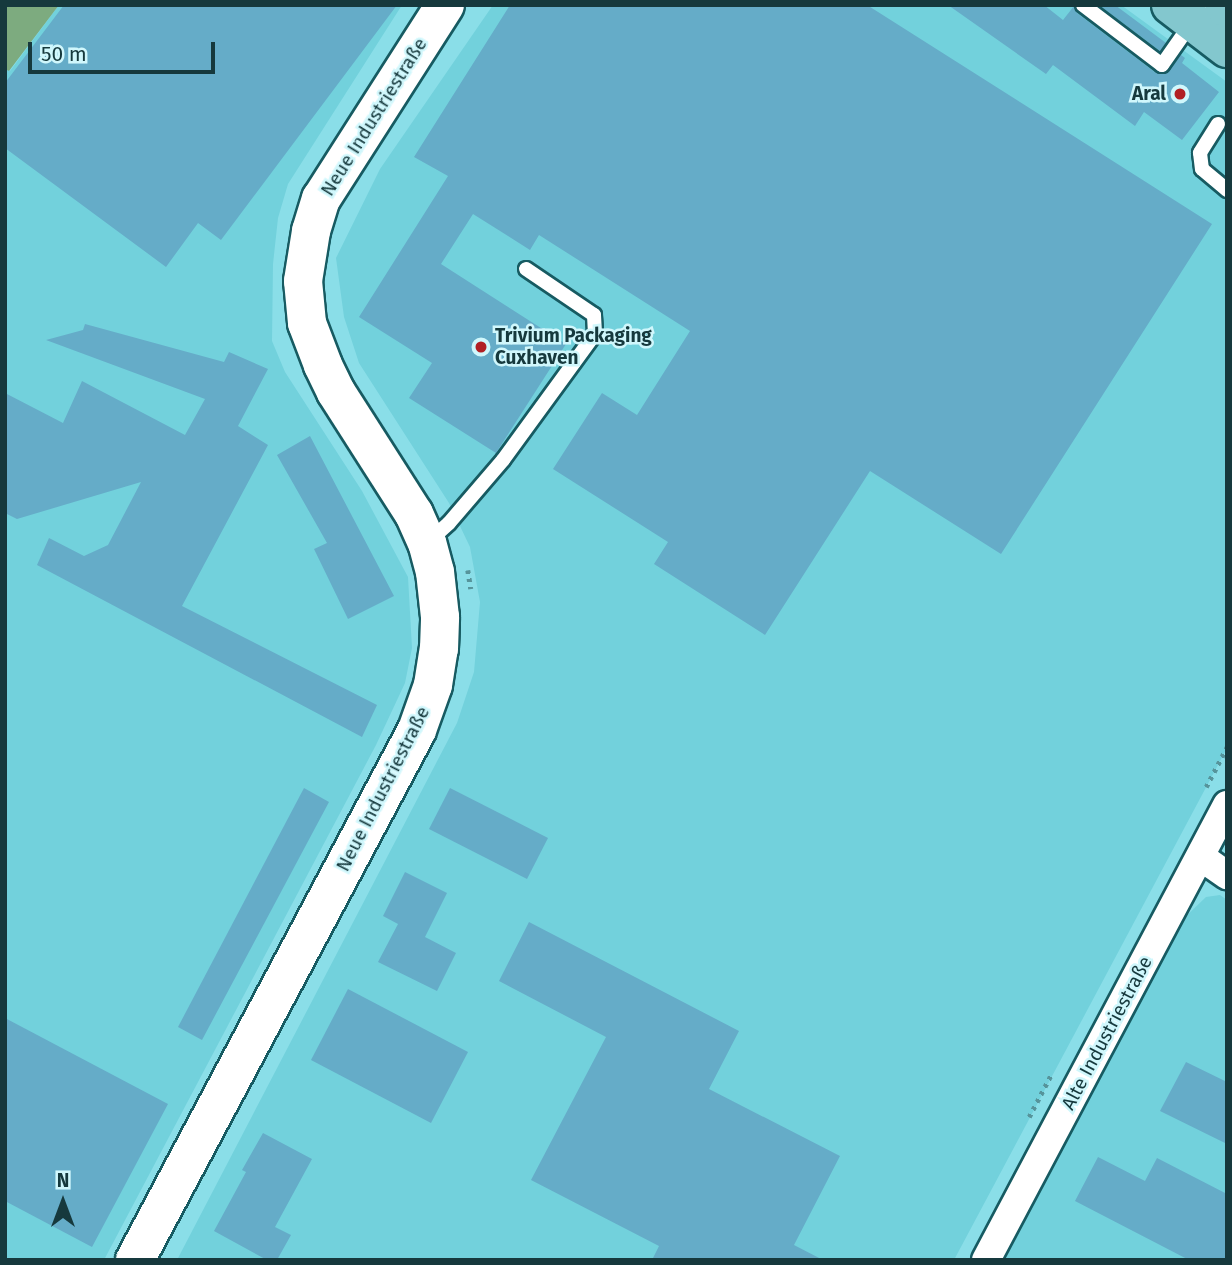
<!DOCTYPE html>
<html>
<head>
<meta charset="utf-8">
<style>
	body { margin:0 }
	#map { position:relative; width:1232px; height:1265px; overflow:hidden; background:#8adee8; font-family:"Fira Sans",sans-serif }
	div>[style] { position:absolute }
	.built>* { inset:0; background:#72d1dc }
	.green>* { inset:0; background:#7dab7f }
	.building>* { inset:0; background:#65acc8 }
	.path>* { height:4.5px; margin-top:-2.25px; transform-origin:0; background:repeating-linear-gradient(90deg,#56949b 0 3.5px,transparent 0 8.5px) }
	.roads { filter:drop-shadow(2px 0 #175b62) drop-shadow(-2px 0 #175b62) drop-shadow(0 2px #175b62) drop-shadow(0 -2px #175b62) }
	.lane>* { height:14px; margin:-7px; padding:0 7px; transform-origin:7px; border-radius:7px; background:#fff }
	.street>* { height:28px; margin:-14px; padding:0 14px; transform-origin:14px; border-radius:14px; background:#fff }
	.secondary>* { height:38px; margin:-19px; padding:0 19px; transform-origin:19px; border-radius:19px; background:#fff }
	.primary>* { height:38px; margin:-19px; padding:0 19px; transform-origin:19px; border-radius:19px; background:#83c7ce }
	.dots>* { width:19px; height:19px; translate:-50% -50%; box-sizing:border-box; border:4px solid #d0f7fc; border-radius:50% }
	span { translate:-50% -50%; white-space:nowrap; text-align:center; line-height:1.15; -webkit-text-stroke:5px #d0f7fc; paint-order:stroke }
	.poi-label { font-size:19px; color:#16393d; font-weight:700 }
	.right { translate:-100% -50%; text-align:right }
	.left { translate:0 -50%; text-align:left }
	.street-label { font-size:19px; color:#16393d }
	.frame { position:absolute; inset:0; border:7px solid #16393d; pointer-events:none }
	.north { position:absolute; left:28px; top:1167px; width:70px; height:70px; -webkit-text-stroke:5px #d0f7fc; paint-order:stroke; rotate:0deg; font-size:19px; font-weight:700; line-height:28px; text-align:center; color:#16393d }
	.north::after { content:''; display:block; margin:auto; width:24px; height:32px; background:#16393d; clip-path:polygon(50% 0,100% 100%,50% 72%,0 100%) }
	.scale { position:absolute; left:28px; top:42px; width:187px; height:32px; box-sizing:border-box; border:4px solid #16393d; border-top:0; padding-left:9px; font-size:21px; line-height:24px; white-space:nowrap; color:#16393d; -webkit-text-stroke:5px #d0f7fc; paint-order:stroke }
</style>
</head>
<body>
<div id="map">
	<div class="built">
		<div style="clip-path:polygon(59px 5px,402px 5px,288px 184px,278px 218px,273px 264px,272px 341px,285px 372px,362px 491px,408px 577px,412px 648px,405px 683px,376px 745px,104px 1260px,5px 1260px,5px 69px,10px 71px)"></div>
		<div style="clip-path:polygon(493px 5px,1121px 5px,1227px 82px,1227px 748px,954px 1260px,177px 1260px,457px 723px,474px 672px,480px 602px,470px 547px,449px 503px,359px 363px,344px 317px,336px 258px,380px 169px)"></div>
		<div style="clip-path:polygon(1220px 895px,1227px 900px,1227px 1260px,1004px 1260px,1181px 921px,1206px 897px)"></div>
	</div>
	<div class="green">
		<div style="clip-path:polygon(5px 5px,59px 5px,9px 71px,5px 69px)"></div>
	</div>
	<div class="building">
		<div style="clip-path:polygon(64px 5px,397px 5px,221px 240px,198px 223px,166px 267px,5px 148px,5px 83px)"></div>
		<div style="clip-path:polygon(510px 5px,867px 5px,1212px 224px,1001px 554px,870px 471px,765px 635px,654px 564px,668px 542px,553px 469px,602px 393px,637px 415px,690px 331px,539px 235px,530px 250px,473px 214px,441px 264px,566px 344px,496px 453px,409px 398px,432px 363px,359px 317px,448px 176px,414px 157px)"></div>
		<div style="clip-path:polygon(948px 5px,1044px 5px,1063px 20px,1074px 6px,1077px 13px,1156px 73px,1167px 73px,1181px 55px,1185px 58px,1182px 63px,1219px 92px,1182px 140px,1144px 112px,1135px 126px,1053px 65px,1046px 74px)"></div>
		<div style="clip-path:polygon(1099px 5px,1115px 5px,1166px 43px,1160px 51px)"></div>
		<div style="clip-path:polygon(85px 324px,224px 362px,229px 352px,268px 369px,238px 426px,268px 445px,182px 606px,377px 705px,362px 737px,37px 565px,49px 538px,84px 556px,108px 545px,141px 482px,17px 519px,5px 513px,5px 393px,63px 423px,82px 381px,185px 435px,205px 399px,46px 340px,83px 330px)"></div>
		<div style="clip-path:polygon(310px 436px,394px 596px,348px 619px,314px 549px,327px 543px,277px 455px)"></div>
		<div style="clip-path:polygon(304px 788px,329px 802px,202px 1040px,178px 1027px)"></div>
		<div style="clip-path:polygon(450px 788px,548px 838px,527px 879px,429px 829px)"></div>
		<div style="clip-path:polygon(405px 872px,447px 893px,425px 937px,456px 953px,437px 991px,378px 962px,398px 924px,383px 916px)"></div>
		<div style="clip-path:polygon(529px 922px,739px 1031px,709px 1089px,840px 1156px,794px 1245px,823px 1260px,652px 1260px,659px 1246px,531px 1180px,606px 1037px,499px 981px)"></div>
		<div style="clip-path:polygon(348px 989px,468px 1052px,431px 1123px,311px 1060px)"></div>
		<div style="clip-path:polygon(5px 1018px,168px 1104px,92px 1247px,5px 1201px)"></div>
		<div style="clip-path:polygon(1186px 1062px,1227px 1082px,1227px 1144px,1160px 1111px)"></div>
		<div style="clip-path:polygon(263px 1133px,312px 1159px,275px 1227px,291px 1235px,277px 1260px,267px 1260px,214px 1231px,246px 1172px,242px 1170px)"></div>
		<div style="clip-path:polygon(1098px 1157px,1145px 1181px,1157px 1158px,1227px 1194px,1227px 1260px,1189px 1260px,1075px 1201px)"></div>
	</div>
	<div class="path">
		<div style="left:468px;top:570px;width:19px;rotate:81deg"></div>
		<div style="left:1206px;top:787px;width:45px;rotate:-62.3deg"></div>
		<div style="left:1029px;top:1117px;width:47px;rotate:-62.4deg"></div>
	</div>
	<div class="roads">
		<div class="lane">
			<div style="left:1083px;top:5px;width:99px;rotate:37.2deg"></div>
			<div style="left:1162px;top:65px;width:73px;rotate:-55deg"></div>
			<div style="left:1218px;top:124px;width:34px;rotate:122deg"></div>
			<div style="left:1200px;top:153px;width:16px;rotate:83deg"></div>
			<div style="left:1202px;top:169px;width:33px;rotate:40deg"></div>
			<div style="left:428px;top:542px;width:28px;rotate:-42deg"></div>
			<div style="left:449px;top:523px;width:83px;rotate:-49.4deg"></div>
			<div style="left:503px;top:460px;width:156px;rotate:-53.9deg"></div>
			<div style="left:595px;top:334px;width:19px;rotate:-93deg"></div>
			<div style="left:594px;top:315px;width:82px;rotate:-145.9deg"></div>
		</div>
		<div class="street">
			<div style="left:1201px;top:857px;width:32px;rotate:35deg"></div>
			<div style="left:986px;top:1260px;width:515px;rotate:-62.09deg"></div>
		</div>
		<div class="secondary">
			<div style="left:135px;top:1260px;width:600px;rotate:-61.98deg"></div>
			<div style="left:417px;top:730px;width:48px;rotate:-70.4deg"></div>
			<div style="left:433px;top:685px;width:36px;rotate:-81deg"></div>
			<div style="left:439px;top:649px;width:32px;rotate:-88deg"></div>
			<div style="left:440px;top:617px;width:45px;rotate:-96.3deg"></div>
			<div style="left:435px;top:572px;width:30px;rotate:-105deg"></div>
			<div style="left:427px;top:543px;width:32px;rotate:-114deg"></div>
			<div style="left:414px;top:514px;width:145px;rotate:-122.6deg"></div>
			<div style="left:336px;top:392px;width:30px;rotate:-116deg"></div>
			<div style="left:323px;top:365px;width:45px;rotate:-110.9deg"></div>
			<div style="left:307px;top:323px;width:42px;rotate:-95.4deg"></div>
			<div style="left:303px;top:281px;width:51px;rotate:-80.9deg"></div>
			<div style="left:311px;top:231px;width:34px;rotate:-73deg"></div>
			<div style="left:321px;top:199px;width:230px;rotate:-57.4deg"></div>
		</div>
		<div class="primary">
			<div style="left:1171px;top:5px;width:71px;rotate:37.5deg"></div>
			<div style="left:1224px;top:5px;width:4px;rotate:45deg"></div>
		</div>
	</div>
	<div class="dots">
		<div style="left:1180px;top:94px;background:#b12024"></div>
		<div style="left:481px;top:347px;background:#b12024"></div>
	</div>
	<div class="poi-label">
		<span class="right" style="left:1166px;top:94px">Aral</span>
		<span class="left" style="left:495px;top:347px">Trivium Packaging<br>Cuxhaven</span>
	</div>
	<div class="street-label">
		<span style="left:374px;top:117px;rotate:-58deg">Neue Industriestraße</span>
		<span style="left:383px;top:789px;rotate:-63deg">Neue Industriestraße</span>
		<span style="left:1107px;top:1033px;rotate:-62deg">Alte Industriestraße</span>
	</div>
	<div class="frame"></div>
	<div class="north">N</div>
	<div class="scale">50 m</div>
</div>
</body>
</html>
